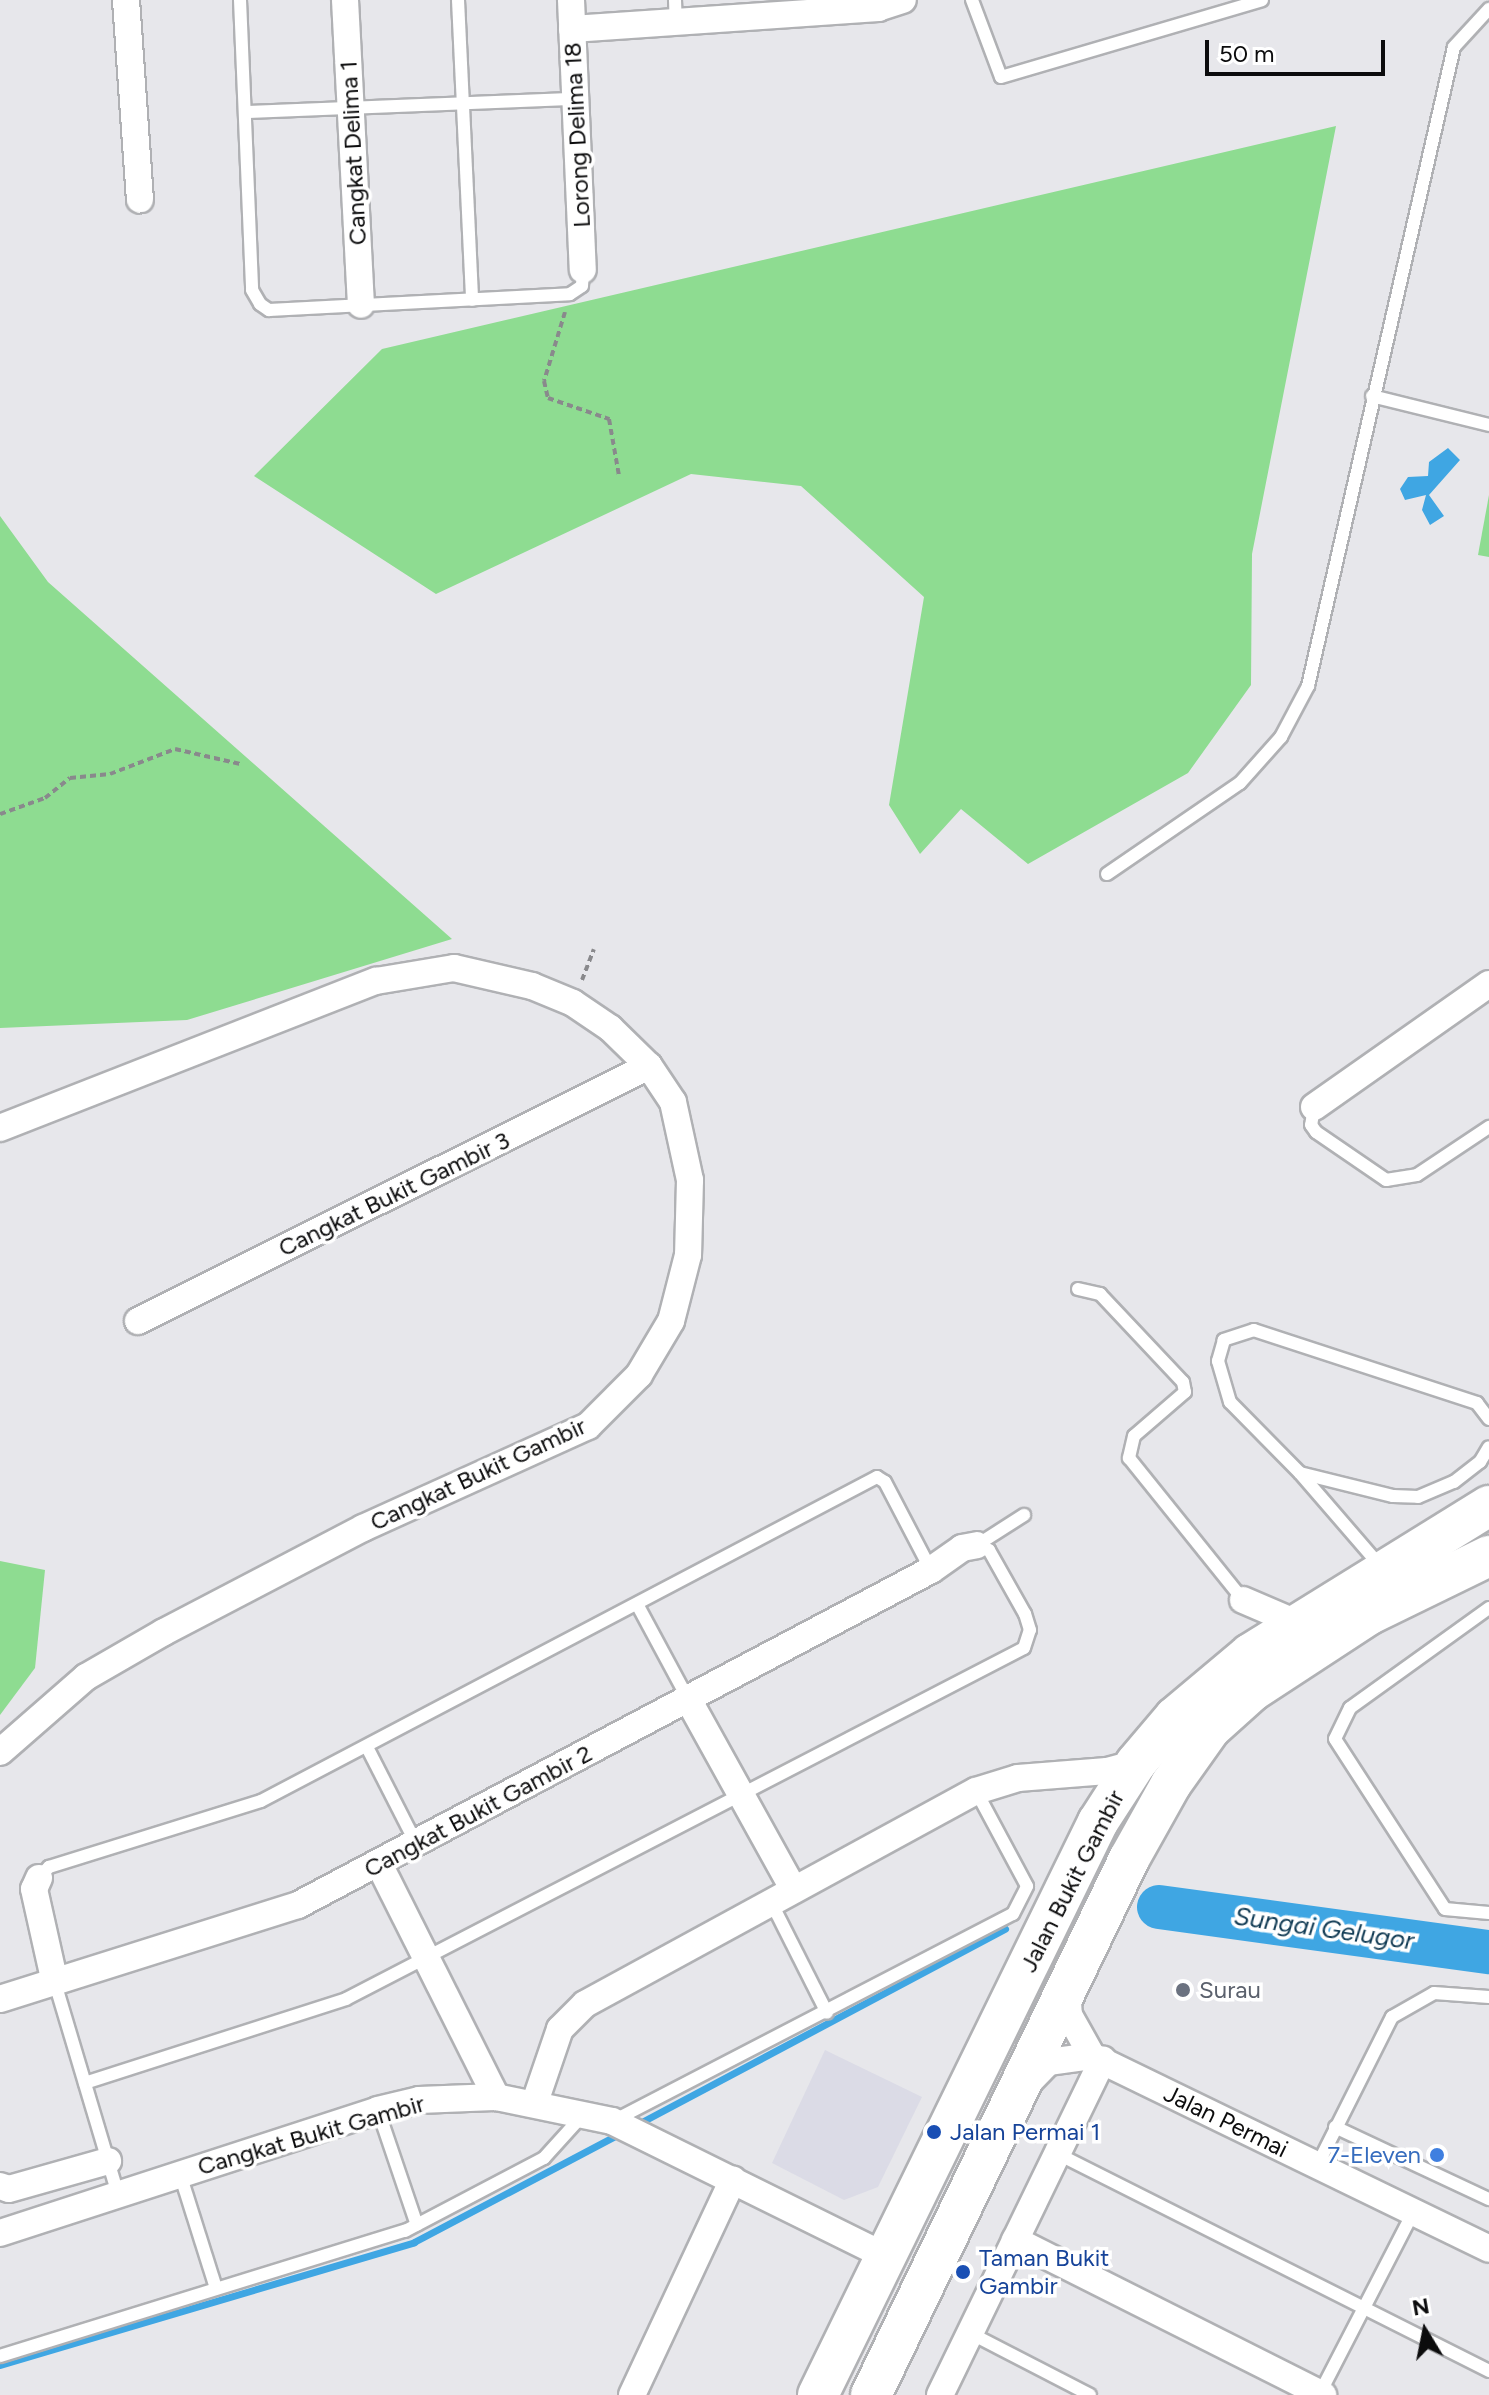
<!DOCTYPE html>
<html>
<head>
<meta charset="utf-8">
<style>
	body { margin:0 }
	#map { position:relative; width:1489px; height:2395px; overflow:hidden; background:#e7e7eb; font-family:Figtree,sans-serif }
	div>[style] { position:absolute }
	.built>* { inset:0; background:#dbdbe6 }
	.green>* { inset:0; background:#8edc91 }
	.water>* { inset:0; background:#3fa6e3 }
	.stream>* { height:7px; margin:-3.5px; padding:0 3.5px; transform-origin:3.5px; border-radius:3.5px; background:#3fa6e3 }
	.river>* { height:44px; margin:-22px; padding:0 22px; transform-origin:22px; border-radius:22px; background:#3fa6e3 }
	.path>* { height:4px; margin-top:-2px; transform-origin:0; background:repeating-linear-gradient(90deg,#89898c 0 6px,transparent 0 10px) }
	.roads { filter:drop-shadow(2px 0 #b0b1b4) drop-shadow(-2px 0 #b0b1b4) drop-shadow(0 2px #b0b1b4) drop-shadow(0 -2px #b0b1b4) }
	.service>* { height:12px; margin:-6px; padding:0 6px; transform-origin:6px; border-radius:6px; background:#fff }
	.minor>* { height:26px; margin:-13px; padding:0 13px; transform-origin:13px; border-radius:13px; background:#fff }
	.primary>* { height:40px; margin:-20px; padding:0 20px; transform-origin:20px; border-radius:20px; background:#fff }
	.dots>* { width:22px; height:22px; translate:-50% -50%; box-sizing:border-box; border:4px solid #fff; border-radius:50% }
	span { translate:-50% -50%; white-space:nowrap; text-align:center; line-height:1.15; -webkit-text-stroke:7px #fff; paint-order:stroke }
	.street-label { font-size:24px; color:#0c0c0d }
	.worship-label { font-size:24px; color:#5b616d }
	.left { translate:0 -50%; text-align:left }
	.transit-label { font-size:24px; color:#164399 }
	.shop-label { font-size:24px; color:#366cbe }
	.right { translate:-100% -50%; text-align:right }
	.water-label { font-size:26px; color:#123c55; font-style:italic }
	.north { position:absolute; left:1385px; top:2291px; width:80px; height:80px; -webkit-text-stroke:6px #fff; paint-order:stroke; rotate:350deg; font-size:22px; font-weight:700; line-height:32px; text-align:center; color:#0c0c0d }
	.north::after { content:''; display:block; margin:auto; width:28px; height:36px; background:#0c0c0d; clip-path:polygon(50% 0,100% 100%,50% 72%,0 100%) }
	.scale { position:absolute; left:1205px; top:40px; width:180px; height:36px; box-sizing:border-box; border:4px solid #0c0c0d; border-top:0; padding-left:10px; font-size:24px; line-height:28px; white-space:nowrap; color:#0c0c0d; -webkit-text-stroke:6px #fff; paint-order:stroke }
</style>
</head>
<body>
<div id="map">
	<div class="built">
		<div style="clip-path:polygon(825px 2050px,922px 2097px,878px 2187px,844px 2200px,772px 2163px)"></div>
	</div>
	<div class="green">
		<div style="clip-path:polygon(1336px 126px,1252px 554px,1251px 685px,1188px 773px,1028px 864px,961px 809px,920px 854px,889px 805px,924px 597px,801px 486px,691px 474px,436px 594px,254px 476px,382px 349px)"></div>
		<div style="clip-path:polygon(1489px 495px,1489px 557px,1478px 555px)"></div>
		<div style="clip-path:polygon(0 516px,48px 582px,452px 939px,187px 1020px,0 1028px)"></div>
		<div style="clip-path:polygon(0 1561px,45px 1570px,35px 1668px,0 1715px)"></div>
	</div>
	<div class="water">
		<div style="clip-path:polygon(1448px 448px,1460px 460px,1429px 495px,1444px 516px,1430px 525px,1422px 510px,1426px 495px,1405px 500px,1400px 489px,1408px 477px,1428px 476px,1429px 462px)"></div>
	</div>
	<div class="stream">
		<div style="left:636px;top:2125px;width:418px;rotate:-28deg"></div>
		<div style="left:0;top:2365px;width:432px;rotate:-16.5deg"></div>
		<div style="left:414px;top:2242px;width:234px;rotate:-27.8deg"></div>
	</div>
	<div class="river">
		<div style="left:1159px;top:1907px;width:333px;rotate:7.8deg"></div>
	</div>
	<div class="path">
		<div style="left:565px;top:312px;width:72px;rotate:106.9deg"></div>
		<div style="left:544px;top:381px;width:17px;rotate:77deg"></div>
		<div style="left:548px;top:398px;width:65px;rotate:19deg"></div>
		<div style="left:609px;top:419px;width:58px;rotate:80deg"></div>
		<div style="left:0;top:814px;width:48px;rotate:-19.6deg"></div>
		<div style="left:45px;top:798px;width:32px;rotate:-39deg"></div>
		<div style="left:70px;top:778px;width:40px;rotate:-5.7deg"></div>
		<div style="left:110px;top:774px;width:70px;rotate:-21deg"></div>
		<div style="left:175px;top:749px;width:67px;rotate:13deg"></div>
		<div style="left:582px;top:980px;width:33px;rotate:-69deg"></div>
	</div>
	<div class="roads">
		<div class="service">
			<div style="left:240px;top:0;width:290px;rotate:87.6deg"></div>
			<div style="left:252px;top:290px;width:16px;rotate:60deg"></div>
			<div style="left:260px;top:304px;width:11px;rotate:34deg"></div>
			<div style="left:269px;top:310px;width:301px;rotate:-3deg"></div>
			<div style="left:570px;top:294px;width:14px;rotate:-34deg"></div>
			<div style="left:582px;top:286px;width:16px;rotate:-86deg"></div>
			<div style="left:458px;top:0;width:300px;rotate:87.3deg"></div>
			<div style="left:675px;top:0;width:24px;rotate:88deg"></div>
			<div style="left:972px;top:0;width:82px;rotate:69.4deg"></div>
			<div style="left:1001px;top:77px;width:272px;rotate:-16.4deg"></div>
			<div style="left:248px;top:112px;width:328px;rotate:-2.3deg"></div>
			<div style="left:1372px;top:396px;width:121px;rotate:13.9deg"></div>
			<div style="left:1107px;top:874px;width:161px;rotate:-34.4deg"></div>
			<div style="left:1240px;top:783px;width:62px;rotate:-48.3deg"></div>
			<div style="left:1281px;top:737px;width:58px;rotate:-62.1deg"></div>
			<div style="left:1308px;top:686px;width:655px;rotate:-77.13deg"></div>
			<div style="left:1454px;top:47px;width:52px;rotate:-47.4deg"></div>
			<div style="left:1314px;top:1107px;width:18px;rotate:99deg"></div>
			<div style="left:1311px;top:1125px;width:9px;rotate:54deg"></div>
			<div style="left:1316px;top:1132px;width:85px;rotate:34.4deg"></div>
			<div style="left:1386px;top:1180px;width:31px;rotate:-9deg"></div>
			<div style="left:1417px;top:1175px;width:87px;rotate:-33.7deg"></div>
			<div style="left:1078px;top:1289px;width:23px;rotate:13deg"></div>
			<div style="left:1100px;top:1294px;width:121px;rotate:46.7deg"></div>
			<div style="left:1183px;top:1382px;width:10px;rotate:79deg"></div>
			<div style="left:1185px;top:1392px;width:67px;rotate:139.2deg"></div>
			<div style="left:1134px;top:1436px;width:23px;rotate:103deg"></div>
			<div style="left:1129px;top:1458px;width:182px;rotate:51.2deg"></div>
			<div style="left:1489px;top:1419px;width:20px;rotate:-127deg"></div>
			<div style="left:1477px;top:1403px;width:235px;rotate:-161.9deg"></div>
			<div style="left:1254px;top:1330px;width:32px;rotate:162deg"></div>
			<div style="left:1224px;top:1340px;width:22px;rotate:106deg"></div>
			<div style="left:1218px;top:1361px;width:43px;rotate:73.7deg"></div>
			<div style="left:1230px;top:1402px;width:100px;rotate:45.4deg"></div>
			<div style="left:1300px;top:1473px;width:96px;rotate:13.9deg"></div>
			<div style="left:1393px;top:1496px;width:25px;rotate:2deg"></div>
			<div style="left:1418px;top:1497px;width:39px;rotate:-23deg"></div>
			<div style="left:1454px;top:1482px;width:33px;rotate:-38deg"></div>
			<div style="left:1480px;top:1462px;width:17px;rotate:-59deg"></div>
			<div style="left:1300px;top:1473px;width:124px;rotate:49.2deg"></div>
			<div style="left:977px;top:1545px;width:56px;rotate:-32.6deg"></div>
			<div style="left:638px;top:1606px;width:106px;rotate:61.7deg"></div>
			<div style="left:1489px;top:1608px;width:171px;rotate:144.3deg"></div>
			<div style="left:1350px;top:1708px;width:34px;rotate:116deg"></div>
			<div style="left:1335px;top:1739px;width:202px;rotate:57.1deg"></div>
			<div style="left:1445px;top:1909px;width:44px;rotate:5.2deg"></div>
			<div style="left:368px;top:1749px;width:108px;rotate:63deg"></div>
			<div style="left:39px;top:1878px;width:15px;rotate:-48deg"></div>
			<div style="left:49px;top:1867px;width:222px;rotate:-17.3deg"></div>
			<div style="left:261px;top:1801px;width:696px;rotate:-27.74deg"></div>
			<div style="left:877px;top:1477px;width:9px;rotate:32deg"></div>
			<div style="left:885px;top:1482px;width:99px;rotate:62.4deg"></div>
			<div style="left:771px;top:1902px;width:124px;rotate:63.2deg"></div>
			<div style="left:55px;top:1983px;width:220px;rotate:73.4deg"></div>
			<div style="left:85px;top:2083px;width:274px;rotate:-17.8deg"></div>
			<div style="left:346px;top:1999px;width:763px;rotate:-27.37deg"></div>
			<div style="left:1024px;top:1648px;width:19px;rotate:-72deg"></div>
			<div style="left:1030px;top:1630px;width:17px;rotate:-107deg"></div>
			<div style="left:1025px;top:1614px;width:73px;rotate:-119.4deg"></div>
			<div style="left:989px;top:1550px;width:13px;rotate:-157deg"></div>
			<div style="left:378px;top:2110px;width:121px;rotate:71.3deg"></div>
			<div style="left:615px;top:2120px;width:448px;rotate:-27.4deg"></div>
			<div style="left:1013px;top:1914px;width:31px;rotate:-63deg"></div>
			<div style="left:1027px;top:1886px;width:108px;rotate:-118.2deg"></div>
			<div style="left:1335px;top:2127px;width:170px;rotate:25.1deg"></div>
			<div style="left:1058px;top:2154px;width:483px;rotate:26.7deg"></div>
			<div style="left:1317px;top:2166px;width:167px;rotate:-63.3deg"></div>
			<div style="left:1392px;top:2017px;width:48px;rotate:-29.7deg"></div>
			<div style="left:1434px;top:1993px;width:55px;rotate:4.2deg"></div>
			<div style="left:180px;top:2174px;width:120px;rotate:72.5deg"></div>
			<div style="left:970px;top:2333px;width:135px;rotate:27.3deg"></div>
			<div style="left:0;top:2356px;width:424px;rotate:-17.2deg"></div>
			<div style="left:405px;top:2231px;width:157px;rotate:-27.7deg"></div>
			<div style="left:544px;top:2158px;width:57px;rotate:-47.9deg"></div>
			<div style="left:1319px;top:2395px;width:205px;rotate:-62.7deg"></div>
		</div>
		<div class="minor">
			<div style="left:126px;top:0;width:200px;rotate:86deg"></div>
			<div style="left:345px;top:0;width:305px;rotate:87deg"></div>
			<div style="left:571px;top:0;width:270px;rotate:87.5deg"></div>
			<div style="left:572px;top:29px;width:307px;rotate:-3.9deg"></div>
			<div style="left:878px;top:8px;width:26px;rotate:-18deg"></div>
			<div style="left:1314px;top:1107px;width:214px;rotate:-35.1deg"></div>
			<div style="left:0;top:1128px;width:404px;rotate:-21.4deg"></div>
			<div style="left:376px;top:981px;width:79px;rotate:-9.5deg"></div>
			<div style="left:454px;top:968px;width:80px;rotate:13deg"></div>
			<div style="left:532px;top:986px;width:44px;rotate:22.5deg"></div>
			<div style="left:573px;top:1003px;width:45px;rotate:34deg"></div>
			<div style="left:610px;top:1028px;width:54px;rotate:44.3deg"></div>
			<div style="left:649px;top:1066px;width:43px;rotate:56.3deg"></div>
			<div style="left:673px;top:1102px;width:80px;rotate:77.7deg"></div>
			<div style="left:690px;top:1180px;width:75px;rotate:91.5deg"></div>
			<div style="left:688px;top:1255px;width:68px;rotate:104.4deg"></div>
			<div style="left:671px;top:1321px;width:63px;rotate:120.7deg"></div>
			<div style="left:639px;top:1375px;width:72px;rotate:135deg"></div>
			<div style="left:588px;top:1426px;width:247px;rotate:155.6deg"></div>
			<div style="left:363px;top:1528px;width:225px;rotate:152.4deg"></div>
			<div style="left:164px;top:1632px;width:90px;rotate:150deg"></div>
			<div style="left:86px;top:1677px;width:114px;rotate:138.9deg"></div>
			<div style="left:138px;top:1321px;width:571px;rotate:-26.52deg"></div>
			<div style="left:1243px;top:1600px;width:61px;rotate:23.2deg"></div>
			<div style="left:688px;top:1699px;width:218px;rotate:61deg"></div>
			<div style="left:379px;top:1864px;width:261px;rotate:63.3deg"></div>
			<div style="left:39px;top:1878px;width:12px;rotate:114deg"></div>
			<div style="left:34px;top:1889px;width:96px;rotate:77.4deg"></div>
			<div style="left:1067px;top:1988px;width:27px;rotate:86deg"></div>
			<div style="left:1069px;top:2015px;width:47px;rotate:60.7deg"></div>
			<div style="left:0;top:1999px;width:312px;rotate:-17.5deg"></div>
			<div style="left:298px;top:1905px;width:716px;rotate:-27.89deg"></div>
			<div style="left:931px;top:1570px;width:38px;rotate:-35deg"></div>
			<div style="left:962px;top:1548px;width:15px;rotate:-11deg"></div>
			<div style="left:1029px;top:2082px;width:28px;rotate:-46deg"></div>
			<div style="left:1048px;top:2062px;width:44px;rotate:-7.8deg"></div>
			<div style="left:1092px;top:2056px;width:441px;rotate:25.9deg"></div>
			<div style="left:535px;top:2102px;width:77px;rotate:-71.1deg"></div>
			<div style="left:560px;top:2029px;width:35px;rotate:-45deg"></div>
			<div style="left:585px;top:2004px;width:445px;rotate:-28.6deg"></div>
			<div style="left:976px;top:1791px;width:44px;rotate:-17.2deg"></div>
			<div style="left:1018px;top:1778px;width:89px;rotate:-4.5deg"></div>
			<div style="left:1107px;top:1771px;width:30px;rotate:-15deg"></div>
			<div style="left:0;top:2186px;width:9px;rotate:18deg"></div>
			<div style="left:9px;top:2189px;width:103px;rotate:-15.8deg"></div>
			<div style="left:0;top:2233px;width:398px;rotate:-18deg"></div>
			<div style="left:378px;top:2110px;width:42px;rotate:-13.7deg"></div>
			<div style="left:419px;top:2100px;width:77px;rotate:-2.2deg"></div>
			<div style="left:496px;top:2097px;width:118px;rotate:11.7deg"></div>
			<div style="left:612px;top:2121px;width:305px;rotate:26.3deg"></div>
			<div style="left:1015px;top:2240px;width:345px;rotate:26.7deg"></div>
			<div style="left:632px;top:2395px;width:238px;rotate:-64.9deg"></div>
			<div style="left:940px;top:2395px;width:373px;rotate:-64.1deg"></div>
		</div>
		<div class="primary">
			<div style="left:818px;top:2395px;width:638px;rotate:-63.96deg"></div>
			<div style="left:1098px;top:1822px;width:70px;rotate:-57.2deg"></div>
			<div style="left:1136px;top:1763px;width:60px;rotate:-49.7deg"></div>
			<div style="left:1175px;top:1717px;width:98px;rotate:-40deg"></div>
			<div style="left:1250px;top:1654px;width:281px;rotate:-31.8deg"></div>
			<div style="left:871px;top:2395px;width:595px;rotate:-64.3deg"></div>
			<div style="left:1129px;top:1859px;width:86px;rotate:-60.8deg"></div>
			<div style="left:1171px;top:1784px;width:67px;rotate:-54.7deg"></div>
			<div style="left:1210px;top:1729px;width:57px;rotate:-42.1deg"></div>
			<div style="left:1252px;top:1691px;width:139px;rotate:-33.2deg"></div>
			<div style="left:1368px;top:1615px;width:135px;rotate:-26deg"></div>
		</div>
	</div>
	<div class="dots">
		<div style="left:1183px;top:1990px;background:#6b7280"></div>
		<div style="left:934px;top:2132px;background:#1a4fb4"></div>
		<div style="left:1437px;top:2155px;background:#3f7fe0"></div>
		<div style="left:963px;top:2272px;background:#1a4fb4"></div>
	</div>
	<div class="street-label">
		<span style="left:577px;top:135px;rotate:-93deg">Lorong Delima 18</span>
		<span style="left:353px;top:153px;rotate:-93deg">Cangkat Delima 1</span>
		<span style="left:394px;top:1194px;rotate:-26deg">Cangkat Bukit Gambir 3</span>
		<span style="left:478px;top:1474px;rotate:-25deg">Cangkat Bukit Gambir</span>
		<span style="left:478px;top:1811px;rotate:-28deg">Cangkat Bukit Gambir 2</span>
		<span style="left:1072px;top:1881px;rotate:-63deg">Jalan Bukit Gambir</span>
		<span style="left:1226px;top:2121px;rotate:26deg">Jalan Permai</span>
		<span style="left:311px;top:2135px;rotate:-16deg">Cangkat Bukit Gambir</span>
	</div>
	<div class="worship-label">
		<span class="left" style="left:1199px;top:1990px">Surau</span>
	</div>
	<div class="transit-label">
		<span class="left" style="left:950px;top:2132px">Jalan Permai 1</span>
		<span class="left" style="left:979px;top:2272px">Taman Bukit<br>Gambir</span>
	</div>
	<div class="shop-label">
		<span class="right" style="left:1421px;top:2155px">7-Eleven</span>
	</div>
	<div class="water-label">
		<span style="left:1324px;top:1929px;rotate:8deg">Sungai Gelugor</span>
	</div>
	<div class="north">N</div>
	<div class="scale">50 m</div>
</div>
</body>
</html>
